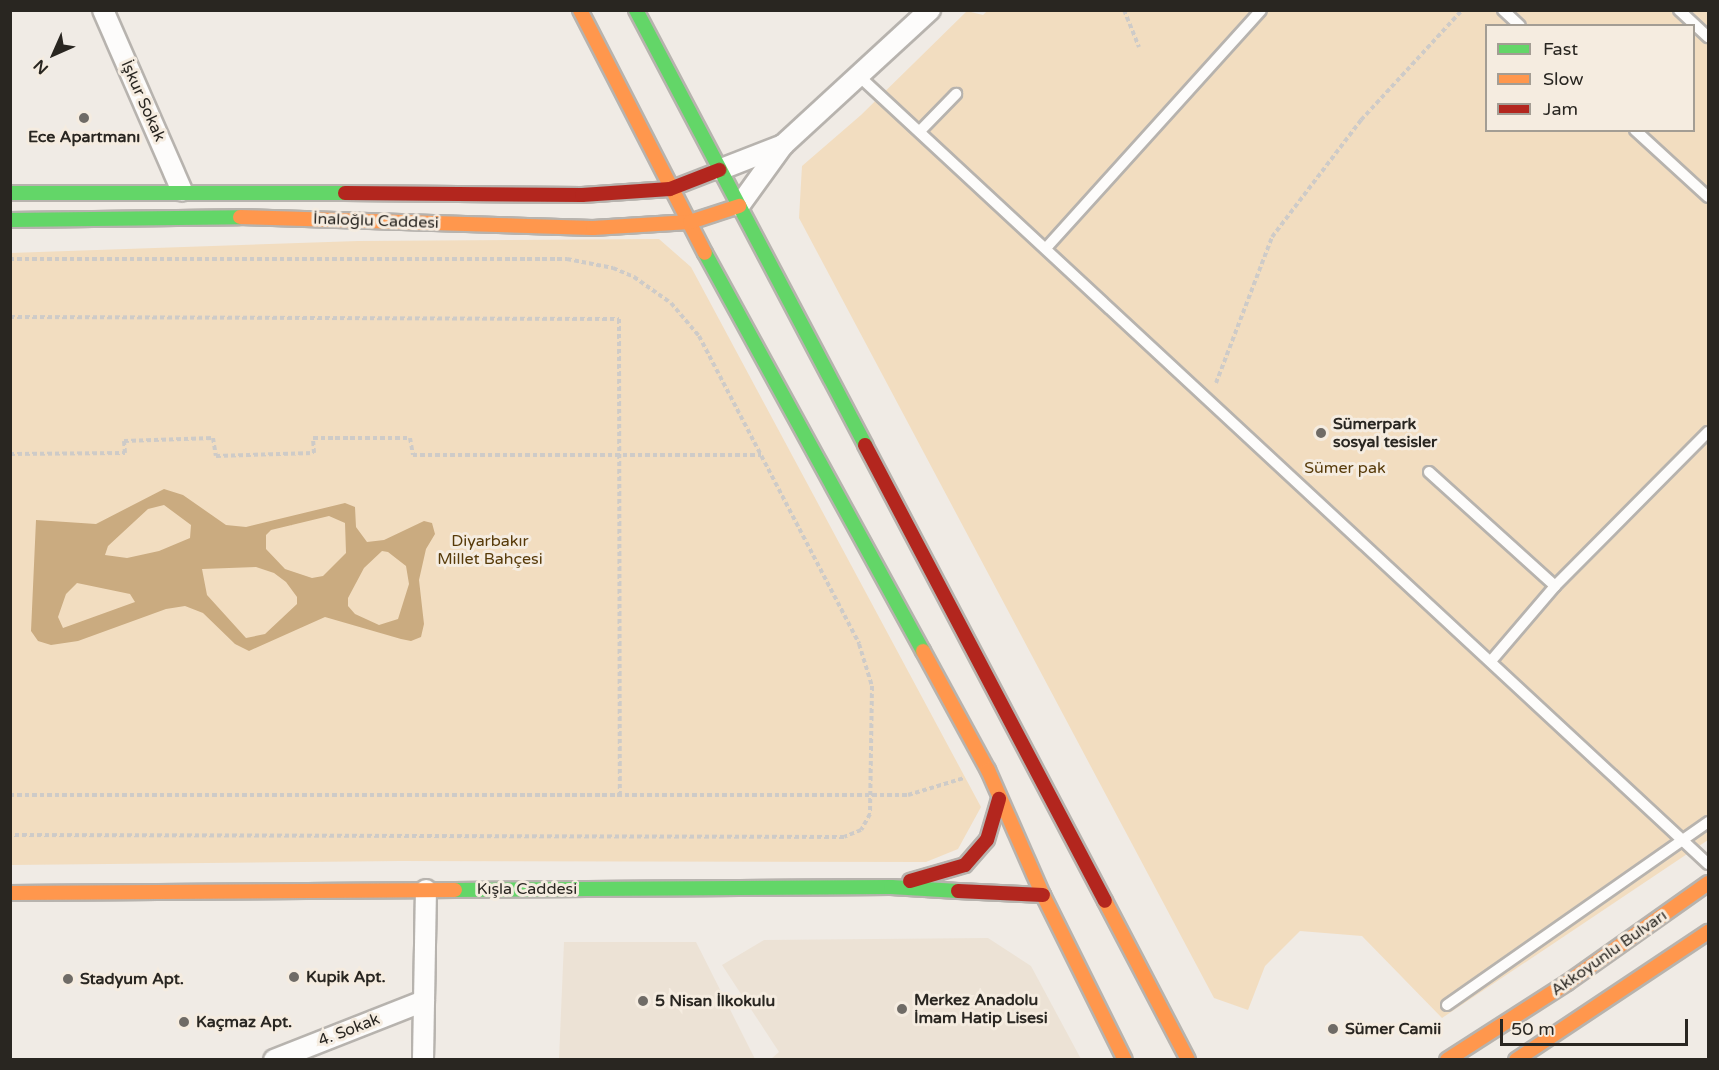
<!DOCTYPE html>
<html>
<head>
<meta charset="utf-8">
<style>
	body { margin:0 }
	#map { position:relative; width:1719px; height:1070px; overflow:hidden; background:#f0ebe5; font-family:"Varela Round",sans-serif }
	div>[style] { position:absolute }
	.built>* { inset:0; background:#ece2d5 }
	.green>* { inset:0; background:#f2ddc0 }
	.water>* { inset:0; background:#caab80 }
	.path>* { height:4px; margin-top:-2px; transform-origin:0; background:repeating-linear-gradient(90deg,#cecbc8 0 4.5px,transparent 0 7.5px) }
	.roads { filter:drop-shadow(2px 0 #b7b3ae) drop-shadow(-2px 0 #b7b3ae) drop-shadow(0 2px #b7b3ae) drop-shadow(0 -2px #b7b3ae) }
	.lane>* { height:10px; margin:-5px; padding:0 5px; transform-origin:5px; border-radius:5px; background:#fdfcfb }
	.street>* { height:20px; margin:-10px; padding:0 10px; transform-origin:10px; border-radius:10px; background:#fdfcfb }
	.fast>* { height:14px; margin:-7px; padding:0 7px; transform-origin:7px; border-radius:7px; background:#63d668 }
	.slow>* { height:14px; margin:-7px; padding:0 7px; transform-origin:7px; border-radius:7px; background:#ff974d }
	.jam>* { height:14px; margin:-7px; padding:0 7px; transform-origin:7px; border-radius:7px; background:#b3261e }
	.dots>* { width:16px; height:16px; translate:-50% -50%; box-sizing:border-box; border:3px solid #f5ece0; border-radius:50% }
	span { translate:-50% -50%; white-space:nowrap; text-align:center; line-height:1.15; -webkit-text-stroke:6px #f5ece0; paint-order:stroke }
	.street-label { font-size:16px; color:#292621 }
	.poi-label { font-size:16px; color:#292621; font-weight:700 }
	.left { translate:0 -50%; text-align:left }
	.park-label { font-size:16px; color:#573a09 }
	.frame { position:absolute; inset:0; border:12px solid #292621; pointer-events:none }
	.legend { position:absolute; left:1485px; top:24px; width:210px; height:108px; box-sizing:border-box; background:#f5ece0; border:2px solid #a39d94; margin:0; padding:8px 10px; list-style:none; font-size:18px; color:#292621 }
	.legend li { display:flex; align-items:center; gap:12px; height:30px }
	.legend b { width:30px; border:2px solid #a39d94 }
	.north { position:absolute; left:24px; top:24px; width:60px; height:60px; -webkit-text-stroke:4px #f5ece0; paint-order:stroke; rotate:225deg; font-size:16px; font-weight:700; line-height:24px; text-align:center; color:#292621 }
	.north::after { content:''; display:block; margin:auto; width:21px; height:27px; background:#292621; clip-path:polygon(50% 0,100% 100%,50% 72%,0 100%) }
	.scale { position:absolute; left:1500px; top:1019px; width:188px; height:27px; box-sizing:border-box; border:3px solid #292621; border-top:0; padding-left:8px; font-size:18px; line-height:21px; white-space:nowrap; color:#292621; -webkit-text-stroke:4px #f5ece0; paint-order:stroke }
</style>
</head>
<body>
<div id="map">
	<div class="built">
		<div style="clip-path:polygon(988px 938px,1031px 966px,1081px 1059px,771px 1059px,779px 1052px,722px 965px,764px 940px)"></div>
		<div style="clip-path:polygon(564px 942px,696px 942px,755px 1059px,559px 1059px)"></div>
	</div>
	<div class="green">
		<div style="clip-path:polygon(evenodd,988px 10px,1708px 11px,1708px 840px,1442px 1018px,1362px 936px,1300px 931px,1265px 966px,1248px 1010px,1214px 998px,799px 218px,802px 166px,861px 115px,967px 11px,983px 15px,988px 10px,1486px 26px,1694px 26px,1694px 130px,1486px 130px,1486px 26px)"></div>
		<div style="clip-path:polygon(659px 239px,691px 267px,981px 807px,958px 849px,926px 862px,400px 861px,11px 865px,10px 253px,358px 241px)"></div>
	</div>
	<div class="water">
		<div style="clip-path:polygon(evenodd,164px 489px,183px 495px,226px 525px,246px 527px,345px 503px,355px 507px,356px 527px,367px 542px,384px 540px,424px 521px,432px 523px,435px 534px,426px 549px,419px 580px,424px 624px,421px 637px,411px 641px,401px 639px,325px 617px,249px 651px,235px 644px,203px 613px,185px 606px,166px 609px,78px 641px,51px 645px,38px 641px,31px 631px,36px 520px,96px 524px,164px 489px,164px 505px,191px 525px,190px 538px,159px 551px,127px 558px,105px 555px,108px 546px,148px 509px,164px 505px,164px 489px,329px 516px,345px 523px,346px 553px,323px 576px,312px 578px,285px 569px,266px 549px,266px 535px,271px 530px,329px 516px,164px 489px,382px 551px,388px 552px,406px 566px,409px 584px,398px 619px,379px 625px,355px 614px,348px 606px,348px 598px,364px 568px,382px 551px,164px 489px,256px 567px,274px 573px,286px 582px,297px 597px,297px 604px,265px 634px,246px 638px,207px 595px,202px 569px,256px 567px,164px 489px,77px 583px,130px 594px,135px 602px,63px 628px,58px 617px,66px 594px,77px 583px)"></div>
	</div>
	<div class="path">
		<div style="left:1124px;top:10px;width:40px;rotate:68deg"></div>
		<div style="left:10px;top:259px;width:557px"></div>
		<div style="left:567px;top:259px;width:47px;rotate:11.1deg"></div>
		<div style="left:613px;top:268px;width:23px;rotate:23deg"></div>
		<div style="left:634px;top:277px;width:45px;rotate:35.1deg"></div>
		<div style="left:671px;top:303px;width:43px;rotate:49.7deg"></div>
		<div style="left:699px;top:336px;width:347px;rotate:62.5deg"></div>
		<div style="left:859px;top:644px;width:44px;rotate:72.8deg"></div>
		<div style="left:872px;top:686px;width:128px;rotate:90.9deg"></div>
		<div style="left:870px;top:814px;width:18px;rotate:119deg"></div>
		<div style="left:861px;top:830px;width:18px;rotate:158deg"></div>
		<div style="left:844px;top:837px;width:834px;rotate:-179.86deg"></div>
		<div style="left:10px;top:317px;width:609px;rotate:0.19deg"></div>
		<div style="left:619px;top:319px;width:478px;rotate:89.9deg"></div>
		<div style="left:1216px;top:383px;width:156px;rotate:-69deg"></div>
		<div style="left:1272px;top:237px;width:147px;rotate:-52.7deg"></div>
		<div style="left:1361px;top:120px;width:149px;rotate:-47.4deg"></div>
		<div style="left:10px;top:454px;width:115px;rotate:-0.5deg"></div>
		<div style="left:125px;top:453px;width:12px;rotate:-95deg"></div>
		<div style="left:124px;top:441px;width:89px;rotate:-1.9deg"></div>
		<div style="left:213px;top:438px;width:18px;rotate:81deg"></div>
		<div style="left:216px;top:456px;width:98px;rotate:-1.8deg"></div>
		<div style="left:314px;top:453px;width:15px;rotate:-94deg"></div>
		<div style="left:313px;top:438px;width:97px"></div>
		<div style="left:410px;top:438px;width:17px;rotate:80deg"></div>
		<div style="left:413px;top:455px;width:348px"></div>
		<div style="left:10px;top:795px;width:898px"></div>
		<div style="left:908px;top:795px;width:59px;rotate:-16.9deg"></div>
	</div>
	<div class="roads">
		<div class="lane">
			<div style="left:1503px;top:10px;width:23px;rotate:43deg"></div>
			<div style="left:1679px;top:10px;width:40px;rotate:43deg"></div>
			<div style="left:860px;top:77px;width:1157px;rotate:42.86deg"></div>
			<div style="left:1635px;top:130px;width:99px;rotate:42.5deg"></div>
			<div style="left:920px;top:131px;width:52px;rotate:-45.8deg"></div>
			<div style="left:1047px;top:247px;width:319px;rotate:-47.9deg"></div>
			<div style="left:1429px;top:472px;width:170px;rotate:42.1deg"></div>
			<div style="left:1491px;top:661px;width:99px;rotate:-49.5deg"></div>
			<div style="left:1555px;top:586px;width:217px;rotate:-45.2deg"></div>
			<div style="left:1447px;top:1005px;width:319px;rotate:-35deg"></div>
		</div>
		<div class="street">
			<div style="left:103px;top:10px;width:197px;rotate:66.4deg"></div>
			<div style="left:719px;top:170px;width:69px;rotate:-21.3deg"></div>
			<div style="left:783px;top:145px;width:200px;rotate:-42.6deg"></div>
			<div style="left:739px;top:206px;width:75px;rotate:-54.2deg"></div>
			<div style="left:274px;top:1060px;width:161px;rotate:-21.5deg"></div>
			<div style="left:423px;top:1060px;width:170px;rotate:-89deg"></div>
		</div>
		<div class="fast">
			<div style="left:636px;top:10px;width:492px;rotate:62.2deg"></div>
			<div style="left:10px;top:193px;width:335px"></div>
			<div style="left:10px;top:220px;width:230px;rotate:-0.7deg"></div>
			<div style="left:705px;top:253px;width:454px;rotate:61.3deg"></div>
			<div style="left:455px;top:890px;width:436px;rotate:-0.4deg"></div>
			<div style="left:891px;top:887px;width:67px;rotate:3.4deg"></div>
		</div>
		<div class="slow">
			<div style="left:580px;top:10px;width:273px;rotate:62.8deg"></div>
			<div style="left:240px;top:217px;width:353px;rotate:1.8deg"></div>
			<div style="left:593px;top:228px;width:97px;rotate:-3.5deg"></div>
			<div style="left:690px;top:222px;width:52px;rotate:-18.1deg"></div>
			<div style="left:923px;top:651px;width:136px;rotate:61.4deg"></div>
			<div style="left:988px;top:770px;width:137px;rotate:66.3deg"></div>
			<div style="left:1043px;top:895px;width:184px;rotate:63.6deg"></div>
			<div style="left:10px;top:893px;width:445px;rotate:-0.4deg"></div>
			<div style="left:1105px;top:901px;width:179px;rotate:62.4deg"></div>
			<div style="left:1447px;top:1060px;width:143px;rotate:-32.7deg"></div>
			<div style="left:1567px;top:983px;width:173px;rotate:-35.3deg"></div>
			<div style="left:1516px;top:1060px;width:231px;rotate:-33.7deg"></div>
		</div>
		<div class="jam">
			<div style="left:345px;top:193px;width:237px;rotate:0.5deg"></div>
			<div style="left:582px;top:195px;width:88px;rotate:-3.9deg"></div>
			<div style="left:670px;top:189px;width:53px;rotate:-21.2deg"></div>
			<div style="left:865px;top:445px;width:515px;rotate:62.24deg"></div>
			<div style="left:910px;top:881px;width:57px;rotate:-16.2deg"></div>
			<div style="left:965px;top:865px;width:33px;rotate:-49deg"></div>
			<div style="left:987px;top:840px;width:43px;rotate:-73.7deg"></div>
			<div style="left:958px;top:891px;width:85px;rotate:2.7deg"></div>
		</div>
	</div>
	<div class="dots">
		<div style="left:84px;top:118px;background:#6f6b66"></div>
		<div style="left:1321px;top:433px;background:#6f6b66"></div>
		<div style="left:294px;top:977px;background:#6f6b66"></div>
		<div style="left:68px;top:979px;background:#6f6b66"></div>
		<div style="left:643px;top:1001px;background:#6f6b66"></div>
		<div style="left:902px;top:1009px;background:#6f6b66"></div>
		<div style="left:184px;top:1022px;background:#6f6b66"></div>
		<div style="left:1333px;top:1029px;background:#6f6b66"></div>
	</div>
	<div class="street-label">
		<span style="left:143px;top:101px;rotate:66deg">İşkur Sokak</span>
		<span style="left:376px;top:221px;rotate:2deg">İnaloğlu Caddesi</span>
		<span style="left:527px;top:889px">Kışla Caddesi</span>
		<span style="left:1609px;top:953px;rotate:-35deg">Akkoyunlu Bulvarı</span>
		<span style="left:349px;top:1030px;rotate:-21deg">4. Sokak</span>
	</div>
	<div class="poi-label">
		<span style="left:84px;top:137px">Ece Apartmanı</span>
		<span class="left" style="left:1333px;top:433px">Sümerpark<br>sosyal tesisler</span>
		<span class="left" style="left:306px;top:977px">Kupik Apt.</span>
		<span class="left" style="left:80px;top:979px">Stadyum Apt.</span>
		<span class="left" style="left:914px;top:1009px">Merkez Anadolu<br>İmam Hatip Lisesi</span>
		<span class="left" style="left:655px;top:1001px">5 Nisan İlkokulu</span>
		<span class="left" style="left:196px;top:1022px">Kaçmaz Apt.</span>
		<span class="left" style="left:1345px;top:1029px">Sümer Camii</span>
	</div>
	<div class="park-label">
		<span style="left:1345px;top:468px">Sümer pak</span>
		<span style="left:490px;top:550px">Diyarbakır<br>Millet Bahçesi</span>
	</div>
	<div class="frame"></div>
	<ul class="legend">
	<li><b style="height:8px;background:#63d668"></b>Fast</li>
	<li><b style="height:8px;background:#ff974d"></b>Slow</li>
	<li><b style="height:8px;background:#b3261e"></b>Jam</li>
	</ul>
	<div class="north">N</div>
	<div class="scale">50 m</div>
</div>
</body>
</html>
